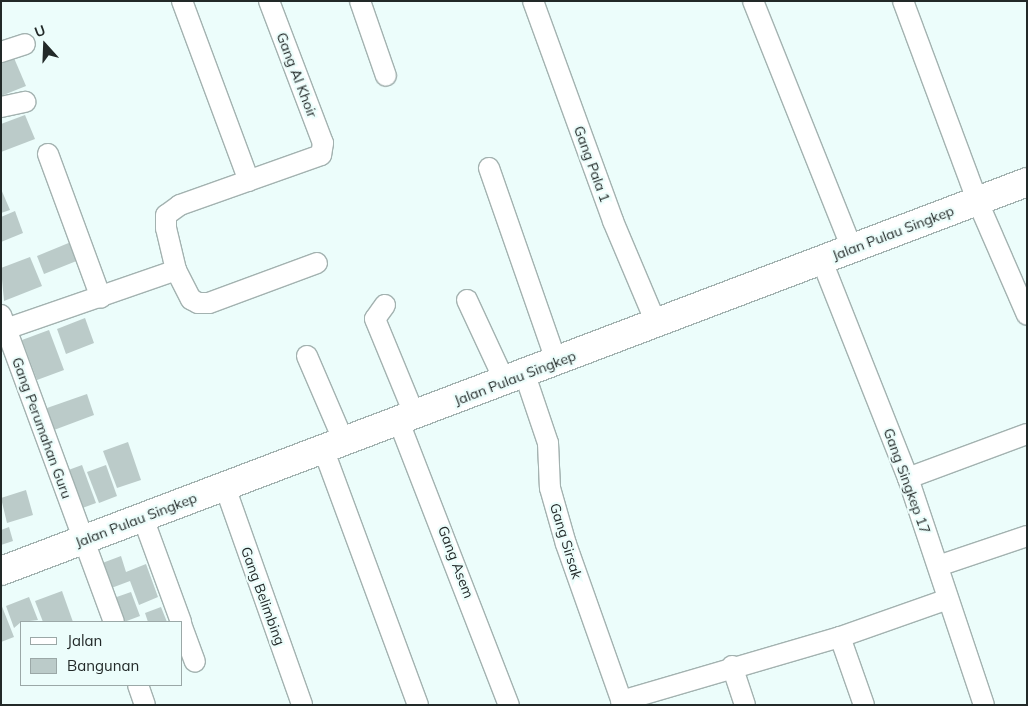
<!DOCTYPE html>
<html>
<head>
<meta charset="utf-8">
<style>
	body { margin:0 }
	#map { position:relative; width:1028px; height:706px; overflow:hidden; background:#ecfdfb; font-family:Mulish,sans-serif }
	div>[style] { position:absolute }
	.building>* { inset:0; background:#bbcbc9 }
	.roads { filter:drop-shadow(1px 0 #a3b2b0) drop-shadow(-1px 0 #a3b2b0) drop-shadow(0 1px #a3b2b0) drop-shadow(0 -1px #a3b2b0) }
	.street>* { height:20px; margin:-10px; padding:0 10px; transform-origin:10px; border-radius:10px; background:#fff }
	.secondary>* { height:28px; margin:-14px; padding:0 14px; transform-origin:14px; border-radius:14px; background:#fff }
	span { translate:-50% -50%; white-space:nowrap; text-align:center; line-height:1.15; -webkit-text-stroke:4.5px #ecfdfb; paint-order:stroke }
	.street-label { font-size:14px; color:#222928 }
	.frame { position:absolute; inset:0; border:2px solid #222928; pointer-events:none }
	.legend { position:absolute; left:20px; top:621px; width:162px; height:65px; box-sizing:border-box; background:#ecfdfb; border:1px solid #9ba8a7; margin:0; padding:6px 9px; list-style:none; font-size:15px; color:#222928 }
	.legend li { display:flex; align-items:center; gap:10px; height:25px }
	.legend b { width:25px; border:1px solid #9ba8a7 }
	.north { position:absolute; left:20px; top:20px; width:50px; height:50px; -webkit-text-stroke:4px #ecfdfb; paint-order:stroke; rotate:340deg; font-size:14px; font-weight:700; line-height:20px; text-align:center; color:#222928 }
	.north::after { content:''; display:block; margin:auto; width:18px; height:22px; background:#222928; clip-path:polygon(50% 0,100% 100%,50% 72%,0 100%) }
</style>
</head>
<body>
<div id="map">
	<div class="building">
		<div style="clip-path:polygon(14px 58px,26px 86px,1px 96px,1px 63px)"></div>
		<div style="clip-path:polygon(25px 115px,35px 139px,1px 152px,1px 124px)"></div>
		<div style="clip-path:polygon(1px 189px,10px 210px,1px 213px)"></div>
		<div style="clip-path:polygon(15px 211px,23px 233px,1px 242px,1px 217px)"></div>
		<div style="clip-path:polygon(71px 242px,79px 260px,44px 274px,37px 256px)"></div>
		<div style="clip-path:polygon(30px 257px,42px 286px,4px 301px,1px 268px)"></div>
		<div style="clip-path:polygon(85px 318px,94px 343px,66px 354px,57px 329px)"></div>
		<div style="clip-path:polygon(49px 330px,64px 370px,37px 380px,22px 340px)"></div>
		<div style="clip-path:polygon(87px 394px,94px 415px,54px 430px,47px 408px)"></div>
		<div style="clip-path:polygon(128px 442px,141px 480px,117px 488px,103px 451px)"></div>
		<div style="clip-path:polygon(82px 465px,96px 503px,77px 510px,63px 472px)"></div>
		<div style="clip-path:polygon(106px 465px,117px 496px,99px 503px,87px 472px)"></div>
		<div style="clip-path:polygon(26px 490px,33px 515px,7px 523px,1px 498px)"></div>
		<div style="clip-path:polygon(9px 527px,13px 541px,1px 545px,1px 530px)"></div>
		<div style="clip-path:polygon(121px 556px,126px 572px,146px 564px,158px 597px,139px 605px,130px 581px,106px 590px,97px 565px)"></div>
		<div style="clip-path:polygon(62px 591px,73px 622px,43px 622px,35px 601px)"></div>
		<div style="clip-path:polygon(131px 592px,140px 616px,124px 622px,111px 599px)"></div>
		<div style="clip-path:polygon(29px 597px,38px 620px,21px 622px,14px 628px,6px 606px)"></div>
		<div style="clip-path:polygon(1px 604px,14px 637px,1px 642px)"></div>
		<div style="clip-path:polygon(161px 607px,167px 622px,148px 622px,145px 613px)"></div>
	</div>
	<div class="roads">
		<div class="street">
			<div style="left:182px;top:1px;width:192px;rotate:69.6deg"></div>
			<div style="left:269px;top:1px;width:152px;rotate:69.2deg"></div>
			<div style="left:323px;top:143px;width:12px;rotate:99deg"></div>
			<div style="left:321px;top:155px;width:150px;rotate:160.5deg"></div>
			<div style="left:180px;top:205px;width:17px;rotate:144deg"></div>
			<div style="left:166px;top:215px;width:13px;rotate:90deg"></div>
			<div style="left:166px;top:228px;width:43px;rotate:76.6deg"></div>
			<div style="left:176px;top:270px;width:33px;rotate:63deg"></div>
			<div style="left:191px;top:299px;width:8px;rotate:30deg"></div>
			<div style="left:198px;top:303px;width:11px"></div>
			<div style="left:209px;top:303px;width:115px;rotate:-20.3deg"></div>
			<div style="left:360px;top:1px;width:79px;rotate:70.9deg"></div>
			<div style="left:533px;top:1px;width:234px;rotate:70deg"></div>
			<div style="left:613px;top:221px;width:113px;rotate:67.1deg"></div>
			<div style="left:753px;top:1px;width:267px;rotate:68.2deg"></div>
			<div style="left:903px;top:1px;width:212px;rotate:69.6deg"></div>
			<div style="left:977px;top:200px;width:125px;rotate:66.5deg"></div>
			<div style="left:1px;top:52px;width:25px;rotate:-18deg"></div>
			<div style="left:1px;top:107px;width:25px;rotate:-12deg"></div>
			<div style="left:48px;top:154px;width:153px;rotate:69.8deg"></div>
			<div style="left:489px;top:168px;width:207px;rotate:70.8deg"></div>
			<div style="left:822px;top:261px;width:233px;rotate:68.4deg"></div>
			<div style="left:908px;top:478px;width:239px;rotate:71.5deg"></div>
			<div style="left:467px;top:300px;width:90px;rotate:65.1deg"></div>
			<div style="left:385px;top:305px;width:17px;rotate:126deg"></div>
			<div style="left:375px;top:319px;width:105px;rotate:67.6deg"></div>
			<div style="left:1px;top:315px;width:327px;rotate:69.8deg"></div>
			<div style="left:6px;top:329px;width:180px;rotate:-19.1deg"></div>
			<div style="left:307px;top:356px;width:94px;rotate:66.7deg"></div>
			<div style="left:525px;top:375px;width:72px;rotate:71.3deg"></div>
			<div style="left:548px;top:443px;width:45px;rotate:87.5deg"></div>
			<div style="left:550px;top:488px;width:58px;rotate:74.1deg"></div>
			<div style="left:566px;top:544px;width:171px;rotate:70.5deg"></div>
			<div style="left:399px;top:422px;width:304px;rotate:68.8deg"></div>
			<div style="left:324px;top:451px;width:271px;rotate:69.7deg"></div>
			<div style="left:908px;top:478px;width:127px;rotate:-20.3deg"></div>
			<div style="left:225px;top:487px;width:231px;rotate:70.5deg"></div>
			<div style="left:143px;top:518px;width:111px;rotate:69.9deg"></div>
			<div style="left:938px;top:566px;width:94px;rotate:-18.6deg"></div>
			<div style="left:181px;top:624px;width:40px;rotate:69.8deg"></div>
			<div style="left:840px;top:637px;width:72px;rotate:70.6deg"></div>
			<div style="left:732px;top:666px;width:41px;rotate:71.6deg"></div>
			<div style="left:138px;top:685px;width:21px;rotate:71deg"></div>
			<div style="left:621px;top:701px;width:228px;rotate:-16.3deg"></div>
			<div style="left:840px;top:637px;width:114px;rotate:-19.4deg"></div>
		</div>
		<div class="secondary">
			<div style="left:1px;top:571px;width:1097px;rotate:-20.76deg"></div>
		</div>
	</div>
	<div class="street-label">
		<span style="left:297px;top:75px;rotate:69deg">Gang Al Khoir</span>
		<span style="left:592px;top:164px;rotate:70deg">Gang Pala 1</span>
		<span style="left:893px;top:233px;rotate:-21deg">Jalan Pulau Singkep</span>
		<span style="left:515px;top:378px;rotate:-21deg">Jalan Pulau Singkep</span>
		<span style="left:42px;top:428px;rotate:70deg">Gang Perumahan Guru</span>
		<span style="left:907px;top:481px;rotate:70deg">Gang Singkep 17</span>
		<span style="left:136px;top:520px;rotate:-21deg">Jalan Pulau Singkep</span>
		<span style="left:566px;top:541px;rotate:73deg">Gang Sirsak</span>
		<span style="left:456px;top:562px;rotate:69deg">Gang Asem</span>
		<span style="left:263px;top:596px;rotate:70deg">Gang Belimbing</span>
	</div>
	<div class="frame"></div>
	<ul class="legend">
	<li><b style="height:6px;background:#fff"></b>Jalan</li>
	<li><b style="height:14px;background:#bbcbc9"></b>Bangunan</li>
	</ul>
	<div class="north">U</div>
</div>
</body>
</html>
